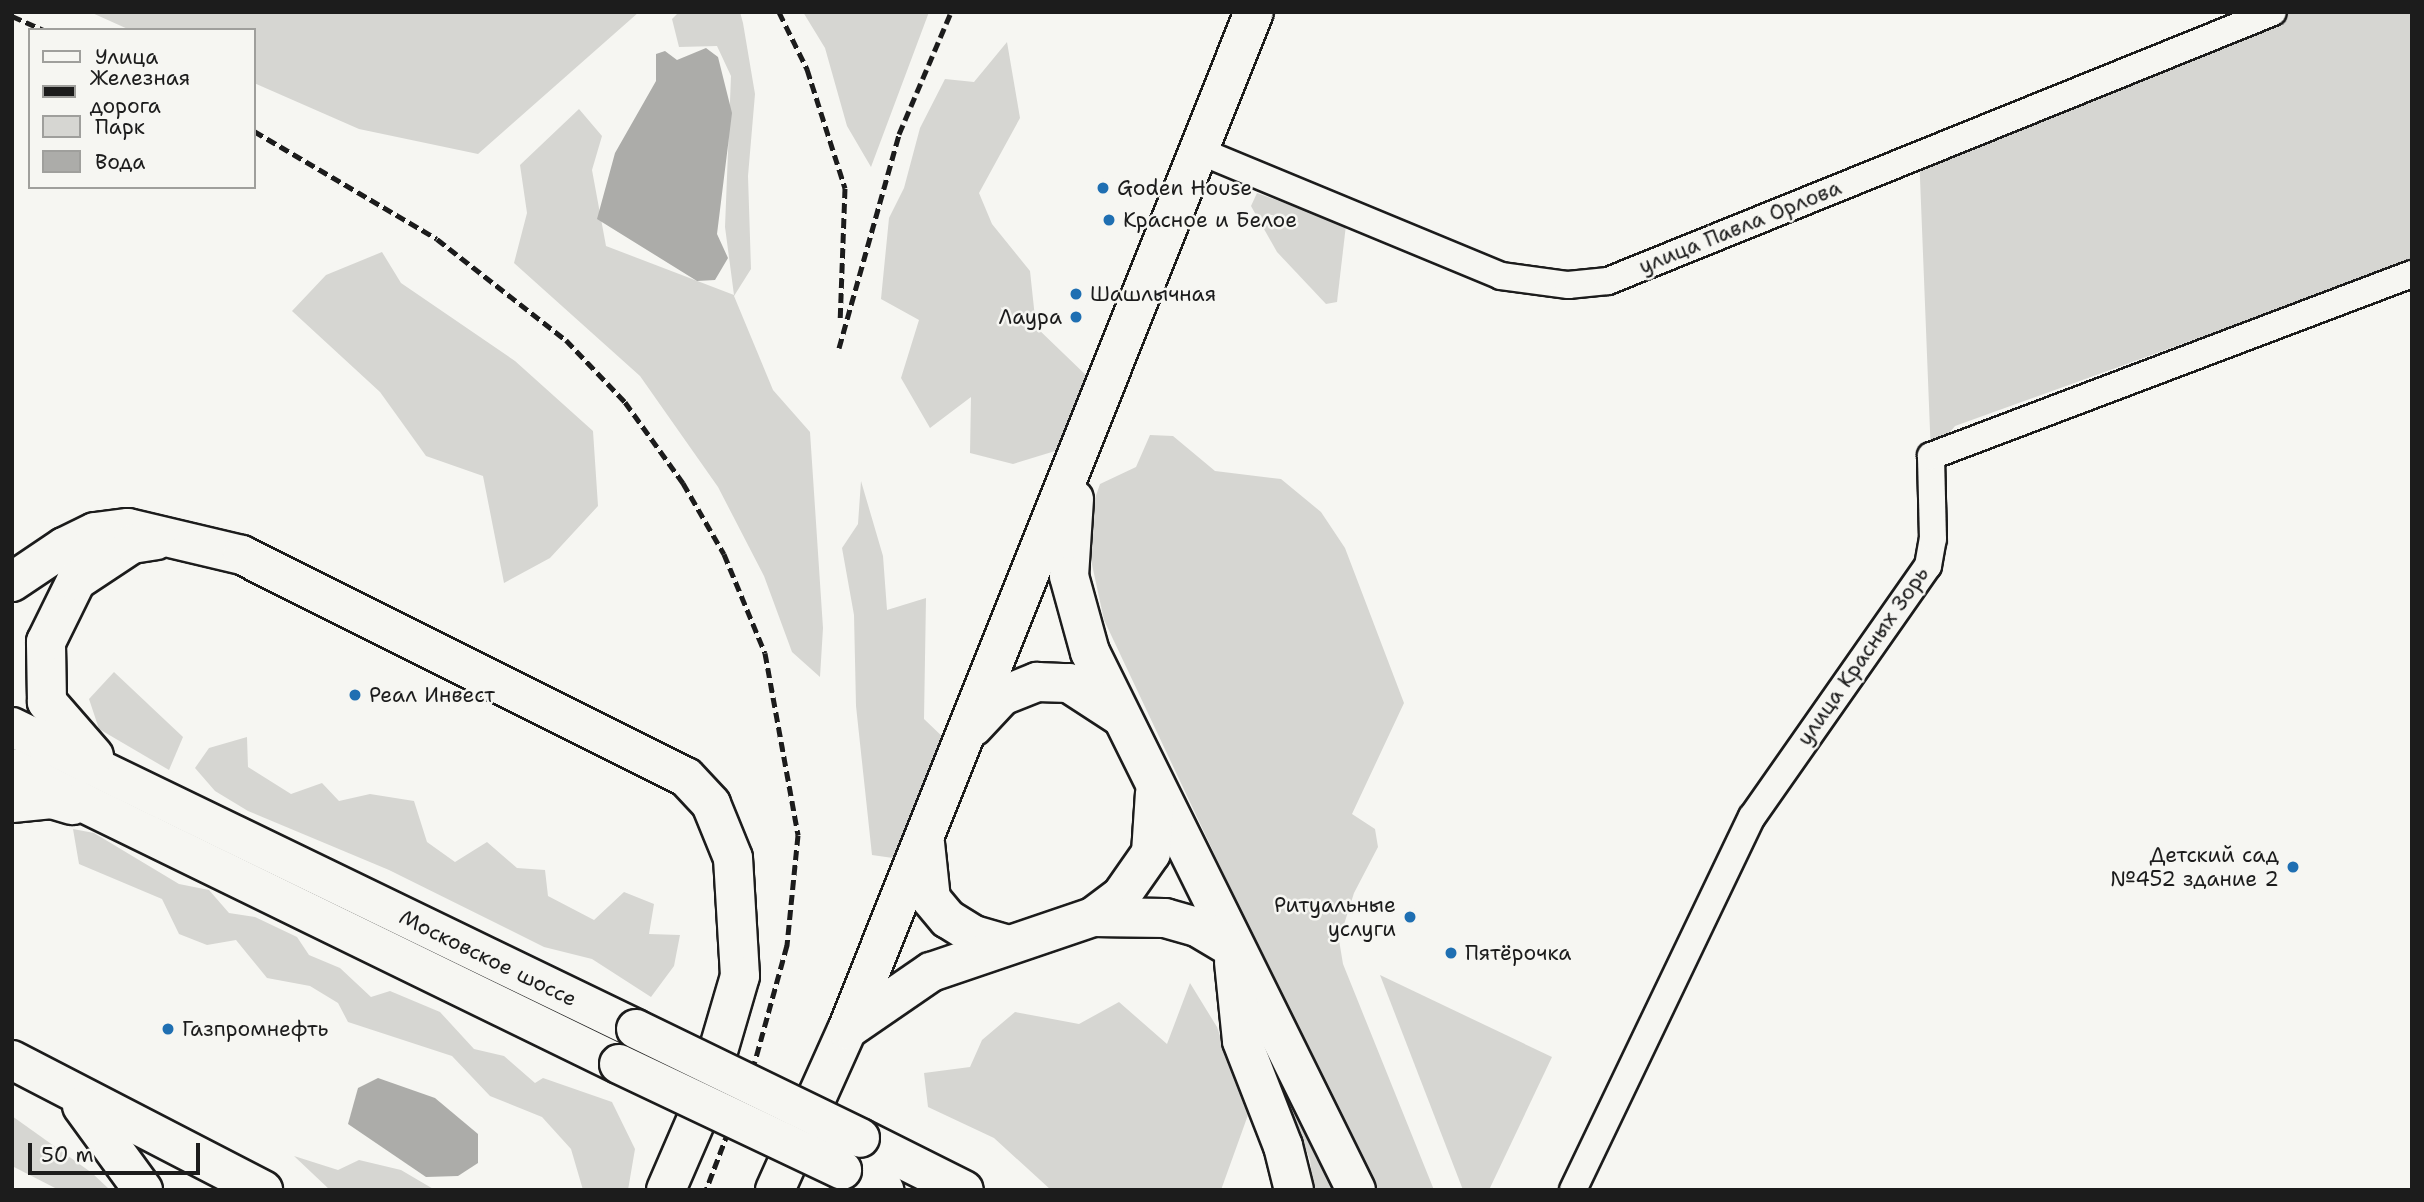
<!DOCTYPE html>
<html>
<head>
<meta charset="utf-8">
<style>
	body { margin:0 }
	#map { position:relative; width:2424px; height:1202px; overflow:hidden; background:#f6f6f2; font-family:"Shantell Sans",sans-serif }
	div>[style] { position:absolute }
	.green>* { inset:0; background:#d6d6d2 }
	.water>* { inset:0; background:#acaca9 }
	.roads { filter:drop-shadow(2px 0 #1c1c1c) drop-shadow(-2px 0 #1c1c1c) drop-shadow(0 2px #1c1c1c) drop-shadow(0 -2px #1c1c1c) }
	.minor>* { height:26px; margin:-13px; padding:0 13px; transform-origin:13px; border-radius:13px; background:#f6f6f2 }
	.secondary>* { height:38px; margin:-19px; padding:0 19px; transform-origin:19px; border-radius:19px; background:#f6f6f2 }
	.primary>* { height:38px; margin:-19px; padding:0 19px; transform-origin:19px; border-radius:19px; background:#f6f6f2 }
	.rail>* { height:5px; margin-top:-2.5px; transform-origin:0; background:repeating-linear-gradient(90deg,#1c1c1c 0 10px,transparent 0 15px) }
	.bridges { filter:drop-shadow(2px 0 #1c1c1c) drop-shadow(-2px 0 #1c1c1c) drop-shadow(0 2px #1c1c1c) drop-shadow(0 -2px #1c1c1c) }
	.primary-bridge>* { height:38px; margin:-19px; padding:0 19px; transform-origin:19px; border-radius:19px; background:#f6f6f2 }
	.dots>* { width:19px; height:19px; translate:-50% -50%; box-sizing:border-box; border:4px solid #f6f6f2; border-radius:50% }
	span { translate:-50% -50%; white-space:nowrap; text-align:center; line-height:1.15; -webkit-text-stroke:5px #f6f6f2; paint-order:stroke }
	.poi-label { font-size:21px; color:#1c1c1c }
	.left { translate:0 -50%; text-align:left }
	.right { translate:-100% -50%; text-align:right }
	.street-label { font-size:21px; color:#1c1c1c }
	.frame { position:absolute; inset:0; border:14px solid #1c1c1c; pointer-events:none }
	.legend { position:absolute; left:28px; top:28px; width:228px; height:161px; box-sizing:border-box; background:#f6f6f2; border:2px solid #9f9f9c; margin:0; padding:9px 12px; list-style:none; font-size:21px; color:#1c1c1c }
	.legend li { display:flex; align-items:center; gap:14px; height:35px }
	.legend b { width:35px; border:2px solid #9f9f9c }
	.scale { position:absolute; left:28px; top:1143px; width:172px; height:32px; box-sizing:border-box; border:4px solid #1c1c1c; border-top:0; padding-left:9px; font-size:21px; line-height:24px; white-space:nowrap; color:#1c1c1c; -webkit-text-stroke:5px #f6f6f2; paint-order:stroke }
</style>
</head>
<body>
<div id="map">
	<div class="green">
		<div style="clip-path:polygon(90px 12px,639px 12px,478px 154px,359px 129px,254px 83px,254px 30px,130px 30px)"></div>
		<div style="clip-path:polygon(679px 12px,740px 12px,743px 23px,755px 94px,748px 176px,751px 269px,734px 296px,773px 390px,810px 432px,823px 628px,820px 677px,792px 652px,764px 576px,718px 487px,640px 376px,514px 263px,527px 213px,520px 165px,579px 109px,602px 136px,592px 170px,606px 246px,734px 295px,725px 227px,731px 76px,717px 46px,679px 47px,672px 19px)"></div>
		<div style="clip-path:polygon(803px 12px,929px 12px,871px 167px,847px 126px,825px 48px)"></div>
		<div style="clip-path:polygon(2268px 12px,2412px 12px,2412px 261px,1955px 426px,1931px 456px,1919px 153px)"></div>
		<div style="clip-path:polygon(1007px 42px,1020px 118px,979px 193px,992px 224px,1030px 271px,1036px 327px,1091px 380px,1065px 448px,1013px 464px,970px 453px,971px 397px,930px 428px,901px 378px,919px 320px,881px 299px,889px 218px,904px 188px,920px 128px,945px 79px,974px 82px)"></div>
		<div style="clip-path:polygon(1257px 193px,1346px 225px,1337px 302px,1326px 304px,1277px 252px,1251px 206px)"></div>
		<div style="clip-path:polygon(382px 252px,401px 283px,515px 361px,593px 431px,598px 506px,550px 558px,504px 583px,483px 476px,426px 456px,380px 392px,292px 311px,326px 275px)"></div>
		<div style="clip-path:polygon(1150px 435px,1173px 436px,1215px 471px,1281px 479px,1321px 512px,1345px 548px,1404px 703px,1352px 814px,1375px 829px,1378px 847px,1354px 893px,1339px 940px,1343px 964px,1434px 1190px,1373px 1190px,1104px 620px,1088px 546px,1091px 510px,1100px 484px,1136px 467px)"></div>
		<div style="clip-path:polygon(861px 481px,883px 556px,887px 610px,926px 598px,924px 719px,947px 741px,900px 859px,872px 855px,856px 706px,854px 615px,842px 548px,858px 524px)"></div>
		<div style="clip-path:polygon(114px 672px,183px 737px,169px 770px,99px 729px,89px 699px)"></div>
		<div style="clip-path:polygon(247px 737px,248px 767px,291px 794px,322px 783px,339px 801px,370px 794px,414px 801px,427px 842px,455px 862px,487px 842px,517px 868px,545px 870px,548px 896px,594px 920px,624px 892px,654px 904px,649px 934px,680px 935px,674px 966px,651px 997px,592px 959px,544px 947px,389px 870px,248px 811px,215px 791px,195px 768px,209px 748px)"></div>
		<div style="clip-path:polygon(73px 829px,94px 833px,179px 884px,209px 890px,229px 913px,255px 917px,297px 937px,309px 955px,340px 968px,371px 997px,390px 991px,440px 1012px,474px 1049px,504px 1056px,535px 1083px,543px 1078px,612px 1102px,635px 1149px,628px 1190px,583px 1190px,571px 1149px,542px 1117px,490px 1096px,452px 1056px,348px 1022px,338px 1003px,310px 986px,267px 978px,236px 940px,207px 945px,179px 934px,162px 899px,79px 864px)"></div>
		<div style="clip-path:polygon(1380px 975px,1552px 1057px,1489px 1190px,1463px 1190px)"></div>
		<div style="clip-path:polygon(1190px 983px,1217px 1027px,1248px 1115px,1221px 1190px,1051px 1190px,994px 1138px,928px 1107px,924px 1073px,970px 1067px,982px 1040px,1015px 1012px,1079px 1024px,1119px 1002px,1167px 1044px)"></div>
		<div style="clip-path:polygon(1263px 1035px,1341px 1190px,1313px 1190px,1310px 1160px)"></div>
		<div style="clip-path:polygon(12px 1116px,92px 1173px,110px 1190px,59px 1190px,12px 1166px)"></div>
		<div style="clip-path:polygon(294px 1156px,338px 1170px,359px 1160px,401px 1170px,435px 1190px,330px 1190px)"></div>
	</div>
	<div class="water">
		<div style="clip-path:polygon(706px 48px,718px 57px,732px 113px,717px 234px,728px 258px,715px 280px,697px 281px,597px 219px,615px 153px,656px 81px,656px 54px,665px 51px,677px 60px)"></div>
		<div style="clip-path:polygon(378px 1078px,435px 1098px,478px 1134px,478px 1163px,458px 1176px,426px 1177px,348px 1124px,358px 1088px)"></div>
	</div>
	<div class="roads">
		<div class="minor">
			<div style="left:1202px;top:152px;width:324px;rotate:22.5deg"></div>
			<div style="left:1501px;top:276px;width:68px;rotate:7.7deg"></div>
			<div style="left:1568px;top:285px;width:40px;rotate:-5.7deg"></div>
			<div style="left:1608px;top:281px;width:717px;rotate:-22.02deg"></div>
			<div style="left:1573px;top:1190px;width:414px;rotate:-64.4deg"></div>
			<div style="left:1752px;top:817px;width:307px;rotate:-55deg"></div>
			<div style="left:1928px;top:566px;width:27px;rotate:-80deg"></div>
			<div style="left:1933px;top:539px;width:83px;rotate:-91.4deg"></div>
			<div style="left:1931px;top:456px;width:514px;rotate:-20.73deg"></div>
		</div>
		<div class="secondary">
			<div style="left:1074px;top:499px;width:77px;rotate:93.7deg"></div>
			<div style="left:1069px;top:576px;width:79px;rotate:74.6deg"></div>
			<div style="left:1090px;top:652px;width:600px;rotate:63.69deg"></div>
			<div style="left:973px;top:727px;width:42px;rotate:-46.9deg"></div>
			<div style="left:1002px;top:696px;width:38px;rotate:-22deg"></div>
			<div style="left:1037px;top:682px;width:32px;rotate:2deg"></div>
			<div style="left:1069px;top:683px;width:62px;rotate:33.2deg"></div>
			<div style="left:925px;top:843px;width:56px;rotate:83.9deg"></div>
			<div style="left:931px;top:899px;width:26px;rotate:50deg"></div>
			<div style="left:948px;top:919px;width:31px;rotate:32deg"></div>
			<div style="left:974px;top:935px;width:36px;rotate:16deg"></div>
			<div style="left:1093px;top:917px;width:35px;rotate:-37deg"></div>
			<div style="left:1121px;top:896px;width:52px;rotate:-55.1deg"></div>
			<div style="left:1151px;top:853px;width:60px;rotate:-86.2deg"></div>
			<div style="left:1234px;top:962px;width:79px;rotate:84.2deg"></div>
			<div style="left:1242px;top:1041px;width:113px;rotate:68.7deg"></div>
			<div style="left:1283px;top:1146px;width:45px;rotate:76deg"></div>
			<div style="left:848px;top:1029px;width:101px;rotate:-34.5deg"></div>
			<div style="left:931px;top:972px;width:171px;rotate:-18.8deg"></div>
			<div style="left:1093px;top:917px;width:72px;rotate:0.8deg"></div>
			<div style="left:1165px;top:918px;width:33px;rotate:16deg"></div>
			<div style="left:1197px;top:927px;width:43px;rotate:30.7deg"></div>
			<div style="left:775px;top:1190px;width:175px;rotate:-65.8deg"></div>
			<div style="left:847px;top:1030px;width:1096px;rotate:-68.21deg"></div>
		</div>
		<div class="primary">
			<div style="left:12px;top:582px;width:63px;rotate:-33.9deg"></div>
			<div style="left:64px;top:547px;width:34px;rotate:-26deg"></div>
			<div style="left:95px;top:532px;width:33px;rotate:-7deg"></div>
			<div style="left:128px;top:528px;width:117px;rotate:13.3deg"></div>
			<div style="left:242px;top:555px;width:496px;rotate:26.6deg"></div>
			<div style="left:686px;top:777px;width:37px;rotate:47deg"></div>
			<div style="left:711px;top:804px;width:58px;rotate:67.8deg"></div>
			<div style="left:733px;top:858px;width:118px;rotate:86.6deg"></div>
			<div style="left:740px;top:976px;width:139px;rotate:106.3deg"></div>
			<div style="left:701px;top:1109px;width:88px;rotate:113.4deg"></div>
			<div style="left:12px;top:727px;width:693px;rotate:25.83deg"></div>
			<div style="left:94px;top:756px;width:72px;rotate:-131deg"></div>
			<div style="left:47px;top:702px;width:60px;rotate:-91deg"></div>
			<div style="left:46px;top:642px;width:68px;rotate:-63.8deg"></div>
			<div style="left:76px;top:581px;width:67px;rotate:-33.5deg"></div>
			<div style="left:132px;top:544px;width:24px;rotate:-9deg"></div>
			<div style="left:12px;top:768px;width:675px;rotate:26deg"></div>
			<div style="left:12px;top:803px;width:40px;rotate:-5.7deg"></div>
			<div style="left:52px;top:799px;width:21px;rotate:17deg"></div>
			<div style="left:12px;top:1060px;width:283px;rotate:27.4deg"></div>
			<div style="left:82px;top:1106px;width:104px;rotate:54deg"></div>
			<div style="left:860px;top:1138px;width:116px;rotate:26.6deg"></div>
			<div style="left:842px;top:1170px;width:47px;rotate:25.5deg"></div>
		</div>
	</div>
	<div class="rail">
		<div style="left:779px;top:12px;width:64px;rotate:63.8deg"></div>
		<div style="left:807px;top:69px;width:125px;rotate:72.3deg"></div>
		<div style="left:845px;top:188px;width:134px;rotate:92.1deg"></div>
		<div style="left:12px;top:16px;width:34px;rotate:24deg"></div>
		<div style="left:254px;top:131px;width:212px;rotate:30.5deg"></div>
		<div style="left:437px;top:239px;width:164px;rotate:38.1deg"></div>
		<div style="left:566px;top:340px;width:86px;rotate:46.4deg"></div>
		<div style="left:625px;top:402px;width:100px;rotate:54.4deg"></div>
		<div style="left:683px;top:483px;width:82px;rotate:60deg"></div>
		<div style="left:724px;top:554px;width:107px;rotate:67.5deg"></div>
		<div style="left:765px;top:653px;width:185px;rotate:79.7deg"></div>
		<div style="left:798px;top:835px;width:111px;rotate:95.7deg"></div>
		<div style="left:787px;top:945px;width:120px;rotate:105.4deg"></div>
		<div style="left:755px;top:1061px;width:138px;rotate:110.8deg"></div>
		<div style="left:839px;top:348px;width:222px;rotate:-74.3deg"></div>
		<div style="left:899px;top:134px;width:133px;rotate:-66.9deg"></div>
	</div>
	<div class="bridges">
		<div class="primary-bridge">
			<div style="left:636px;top:1029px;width:249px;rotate:25.9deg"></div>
			<div style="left:619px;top:1064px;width:247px;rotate:25.4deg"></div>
		</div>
	</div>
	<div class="dots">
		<div style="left:1103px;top:188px;background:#1f6fb2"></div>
		<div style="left:1109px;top:220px;background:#1f6fb2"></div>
		<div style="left:1076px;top:294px;background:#1f6fb2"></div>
		<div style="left:1076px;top:317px;background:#1f6fb2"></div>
		<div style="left:355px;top:695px;background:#1f6fb2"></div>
		<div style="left:2293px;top:867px;background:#1f6fb2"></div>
		<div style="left:1410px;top:917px;background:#1f6fb2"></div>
		<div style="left:1451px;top:953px;background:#1f6fb2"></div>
		<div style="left:168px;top:1029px;background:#1f6fb2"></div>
	</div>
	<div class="poi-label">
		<span class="left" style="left:1117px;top:188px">Goden House</span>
		<span class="left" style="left:1123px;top:220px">Красное и Белое</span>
		<span class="left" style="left:1090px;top:294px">Шашлычная</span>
		<span class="right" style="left:1062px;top:317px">Лаура</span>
		<span class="left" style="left:369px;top:695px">Реал Инвест</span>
		<span class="right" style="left:2279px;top:867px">Детский сад<br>№452 здание 2</span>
		<span class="right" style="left:1396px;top:917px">Ритуальные<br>услуги</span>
		<span class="left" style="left:1465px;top:953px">Пятёрочка</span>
		<span class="left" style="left:182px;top:1029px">Газпромнефть</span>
	</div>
	<div class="street-label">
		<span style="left:1740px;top:227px;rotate:-22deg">улица Павла Орлова</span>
		<span style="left:1863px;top:656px;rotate:-55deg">улица Красных Зорь</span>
		<span style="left:488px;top:958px;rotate:26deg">Московское шоссе</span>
	</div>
	<div class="frame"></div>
	<ul class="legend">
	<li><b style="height:9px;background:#f6f6f2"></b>Улица</li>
	<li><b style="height:9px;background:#1c1c1c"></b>Железная дорога</li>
	<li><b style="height:19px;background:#d6d6d2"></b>Парк</li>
	<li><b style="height:19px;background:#acaca9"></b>Вода</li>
	</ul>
	<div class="scale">50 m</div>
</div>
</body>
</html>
